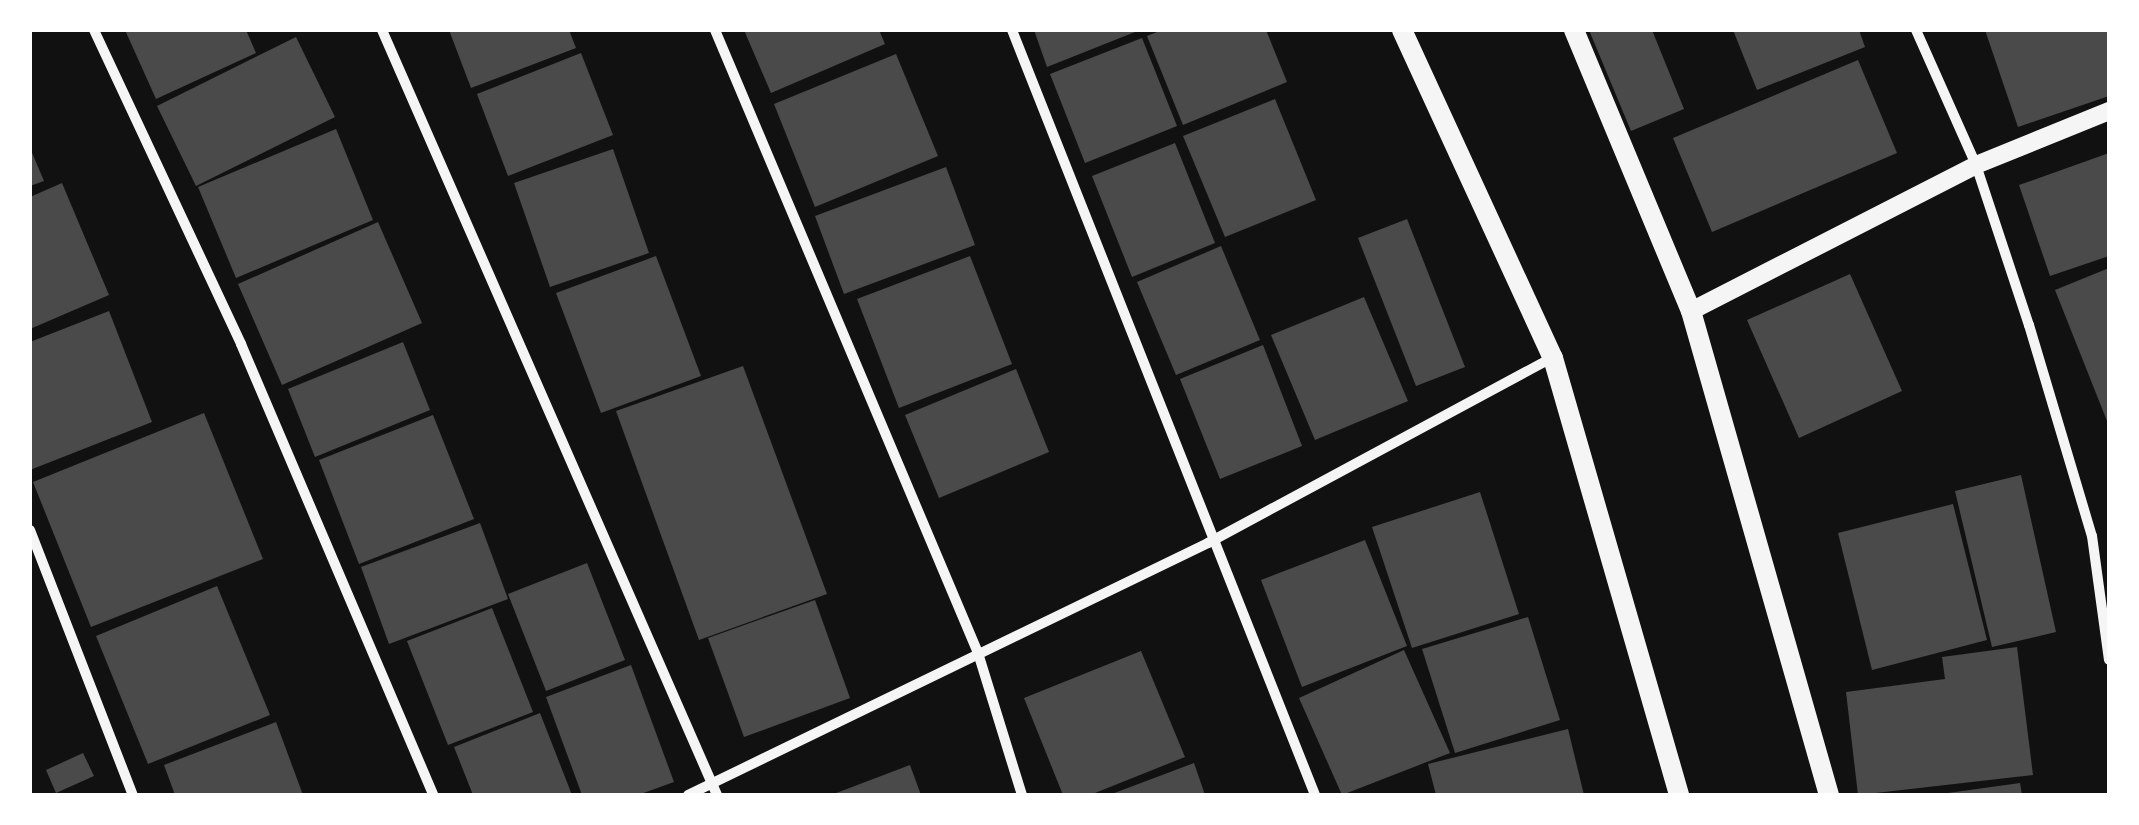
<!DOCTYPE html>
<html>
<head>
<meta charset="utf-8">
<style>
	body { margin:0 }
	#map { position:relative; width:2139px; height:825px; overflow:hidden; background:#111; font-family:Signika,sans-serif }
	div>[style] { position:absolute }
	.building>* { inset:0; background:#4a4a4a }
	.minor>* { height:10px; margin:-5px; padding:0 5px; transform-origin:5px; border-radius:5px; background:#f5f5f5 }
	.tertiary>* { height:18px; margin:-9px; padding:0 9px; transform-origin:9px; border-radius:9px; background:#f5f5f5 }
	.secondary>* { height:20px; margin:-10px; padding:0 10px; transform-origin:10px; border-radius:10px; background:#f5f5f5 }
	span { translate:-50% -50%; white-space:nowrap; text-align:center; line-height:1.15; -webkit-text-stroke:10px #fff; paint-order:stroke }
	.frame { position:absolute; inset:0; border:32px solid #fff; pointer-events:none }
</style>
</head>
<body>
<div id="map">
	<div class="building">
		<div style="clip-path:polygon(125px 30px,246px 30px,256px 53px,156px 99px)"></div>
		<div style="clip-path:polygon(449px 30px,569px 30px,576px 48px,471px 88px)"></div>
		<div style="clip-path:polygon(744px 30px,879px 30px,885px 44px,771px 93px)"></div>
		<div style="clip-path:polygon(1034px 30px,1140px 30px,1047px 67px)"></div>
		<div style="clip-path:polygon(1162px 30px,1266px 30px,1287px 82px,1183px 125px,1147px 36px)"></div>
		<div style="clip-path:polygon(1589px 30px,1652px 30px,1684px 109px,1631px 131px)"></div>
		<div style="clip-path:polygon(1733px 30px,1859px 30px,1865px 47px,1757px 90px)"></div>
		<div style="clip-path:polygon(1985px 30px,2109px 30px,2109px 96px,2018px 127px)"></div>
		<div style="clip-path:polygon(296px 37px,335px 117px,196px 186px,157px 106px)"></div>
		<div style="clip-path:polygon(1142px 38px,1177px 126px,1085px 163px,1050px 74px)"></div>
		<div style="clip-path:polygon(581px 53px,613px 135px,508px 176px,477px 94px)"></div>
		<div style="clip-path:polygon(896px 54px,938px 156px,815px 207px,774px 104px)"></div>
		<div style="clip-path:polygon(1858px 60px,1897px 153px,1712px 232px,1673px 138px)"></div>
		<div style="clip-path:polygon(1275px 99px,1316px 200px,1225px 237px,1183px 136px)"></div>
		<div style="clip-path:polygon(336px 129px,373px 220px,236px 278px,198px 187px)"></div>
		<div style="clip-path:polygon(1175px 143px,1215px 243px,1132px 277px,1092px 176px)"></div>
		<div style="clip-path:polygon(30px 148px,44px 181px,30px 186px)"></div>
		<div style="clip-path:polygon(613px 149px,649px 253px,550px 287px,514px 183px)"></div>
		<div style="clip-path:polygon(2109px 153px,2109px 256px,2050px 276px,2019px 185px)"></div>
		<div style="clip-path:polygon(946px 167px,975px 245px,844px 294px,815px 216px)"></div>
		<div style="clip-path:polygon(62px 183px,109px 295px,30px 329px,30px 197px)"></div>
		<div style="clip-path:polygon(1407px 219px,1465px 367px,1416px 386px,1358px 238px)"></div>
		<div style="clip-path:polygon(378px 222px,422px 323px,282px 385px,238px 284px)"></div>
		<div style="clip-path:polygon(1221px 246px,1260px 340px,1176px 375px,1137px 282px)"></div>
		<div style="clip-path:polygon(656px 256px,701px 376px,601px 413px,556px 293px)"></div>
		<div style="clip-path:polygon(970px 256px,1012px 364px,899px 408px,857px 299px)"></div>
		<div style="clip-path:polygon(2109px 268px,2109px 426px,2055px 290px)"></div>
		<div style="clip-path:polygon(1850px 274px,1902px 391px,1799px 438px,1747px 320px)"></div>
		<div style="clip-path:polygon(1364px 297px,1408px 401px,1315px 440px,1271px 335px)"></div>
		<div style="clip-path:polygon(109px 311px,152px 422px,30px 470px,30px 342px)"></div>
		<div style="clip-path:polygon(403px 342px,430px 410px,315px 457px,288px 389px)"></div>
		<div style="clip-path:polygon(1263px 345px,1302px 446px,1220px 479px,1180px 379px)"></div>
		<div style="clip-path:polygon(743px 366px,827px 594px,699px 640px,616px 411px)"></div>
		<div style="clip-path:polygon(1016px 369px,1049px 452px,939px 498px,905px 415px)"></div>
		<div style="clip-path:polygon(204px 413px,263px 559px,91px 627px,33px 482px)"></div>
		<div style="clip-path:polygon(433px 415px,474px 519px,359px 564px,319px 460px)"></div>
		<div style="clip-path:polygon(2021px 475px,2056px 632px,1992px 647px,1955px 491px)"></div>
		<div style="clip-path:polygon(1480px 492px,1519px 614px,1412px 648px,1372px 527px)"></div>
		<div style="clip-path:polygon(1953px 504px,1987px 640px,1872px 670px,1838px 533px)"></div>
		<div style="clip-path:polygon(480px 523px,508px 599px,389px 644px,361px 567px)"></div>
		<div style="clip-path:polygon(1365px 540px,1407px 646px,1302px 687px,1261px 580px)"></div>
		<div style="clip-path:polygon(587px 563px,625px 660px,546px 691px,508px 594px)"></div>
		<div style="clip-path:polygon(217px 586px,270px 715px,148px 764px,96px 636px)"></div>
		<div style="clip-path:polygon(815px 600px,850px 698px,744px 737px,708px 638px)"></div>
		<div style="clip-path:polygon(492px 608px,533px 712px,448px 745px,407px 641px)"></div>
		<div style="clip-path:polygon(1528px 617px,1560px 720px,1455px 753px,1422px 649px)"></div>
		<div style="clip-path:polygon(2017px 647px,2033px 775px,1858px 795px,1846px 692px,1945px 679px,1942px 657px)"></div>
		<div style="clip-path:polygon(1404px 650px,1450px 753px,1342px 795px,1299px 698px)"></div>
		<div style="clip-path:polygon(1141px 651px,1185px 757px,1090px 795px,1063px 795px,1024px 698px)"></div>
		<div style="clip-path:polygon(631px 665px,674px 782px,638px 795px,582px 795px,546px 697px)"></div>
		<div style="clip-path:polygon(540px 713px,572px 795px,473px 795px,454px 747px)"></div>
		<div style="clip-path:polygon(276px 722px,303px 795px,175px 795px,164px 765px)"></div>
		<div style="clip-path:polygon(1568px 729px,1584px 795px,1436px 795px,1428px 764px)"></div>
		<div style="clip-path:polygon(83px 753px,94px 776px,56px 793px,46px 770px)"></div>
		<div style="clip-path:polygon(1194px 763px,1205px 795px,1109px 795px)"></div>
		<div style="clip-path:polygon(910px 765px,921px 795px,831px 795px)"></div>
		<div style="clip-path:polygon(2020px 783px,2022px 795px,1948px 795px,1948px 793px)"></div>
	</div>
	<div class="minor">
		<div style="left:94px;top:30px;width:347px;rotate:64.9deg"></div>
		<div style="left:241px;top:344px;width:490px;rotate:66.9deg"></div>
		<div style="left:382px;top:30px;width:835px;rotate:66.35deg"></div>
		<div style="left:715px;top:30px;width:676px;rotate:67.11deg"></div>
		<div style="left:978px;top:653px;width:149px;rotate:72.8deg"></div>
		<div style="left:1012px;top:30px;width:823px;rotate:68.39deg"></div>
		<div style="left:1916px;top:30px;width:148px;rotate:66deg"></div>
		<div style="left:1976px;top:165px;width:169px;rotate:71.7deg"></div>
		<div style="left:2029px;top:325px;width:220px;rotate:73.4deg"></div>
		<div style="left:2092px;top:536px;width:125px;rotate:82.2deg"></div>
		<div style="left:30px;top:530px;width:284px;rotate:68.8deg"></div>
		<div style="left:688px;top:795px;width:578px;rotate:-25.86deg"></div>
		<div style="left:1208px;top:543px;width:391px;rotate:-28.3deg"></div>
	</div>
	<div class="tertiary">
		<div style="left:1691px;top:311px;width:320px;rotate:-27.1deg"></div>
		<div style="left:1976px;top:165px;width:144px;rotate:-22.1deg"></div>
	</div>
	<div class="secondary">
		<div style="left:1402px;top:30px;width:361px;rotate:65.3deg"></div>
		<div style="left:1553px;top:358px;width:455px;rotate:73.9deg"></div>
		<div style="left:1574px;top:30px;width:304px;rotate:67.4deg"></div>
		<div style="left:1691px;top:311px;width:503px;rotate:74.09deg"></div>
	</div>
	<div class="frame"></div>
</div>
</body>
</html>
